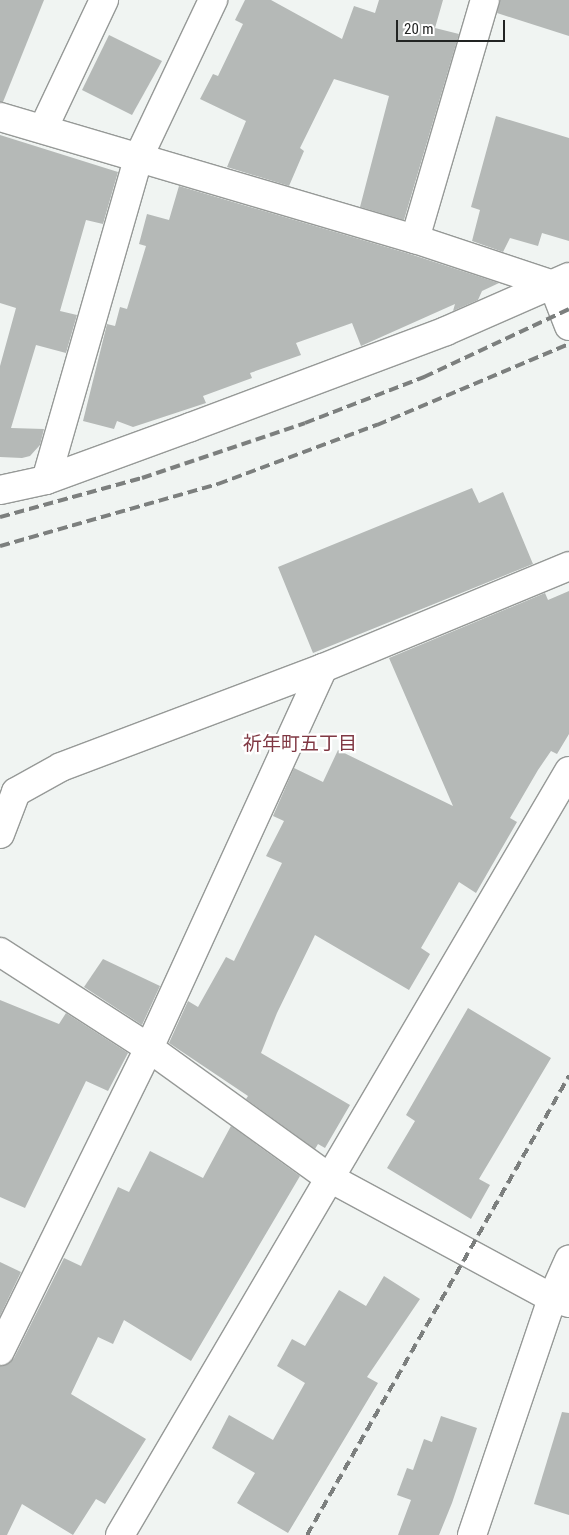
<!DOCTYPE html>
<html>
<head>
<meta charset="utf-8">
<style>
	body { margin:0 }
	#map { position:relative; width:569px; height:1535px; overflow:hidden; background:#f0f4f2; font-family:"Roboto Condensed","Noto Sans JP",sans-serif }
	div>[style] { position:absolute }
	.building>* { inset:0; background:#b5b9b7 }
	.roads { filter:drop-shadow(1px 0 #969997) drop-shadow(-1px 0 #969997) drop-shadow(0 1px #969997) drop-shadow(0 -1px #969997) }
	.minor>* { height:28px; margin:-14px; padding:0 14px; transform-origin:14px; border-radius:14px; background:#fff }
	.rail>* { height:4px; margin-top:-2px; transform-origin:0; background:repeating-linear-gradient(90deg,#7c7f7e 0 10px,transparent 0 15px) }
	span { translate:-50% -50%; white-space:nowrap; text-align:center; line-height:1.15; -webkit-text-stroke:4.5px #fff; paint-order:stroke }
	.neighbourhood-label { font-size:19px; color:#803843 }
	.scale { position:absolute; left:396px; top:20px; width:109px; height:22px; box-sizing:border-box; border:2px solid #222423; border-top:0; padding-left:6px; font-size:15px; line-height:18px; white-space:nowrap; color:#222423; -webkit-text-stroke:4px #fff; paint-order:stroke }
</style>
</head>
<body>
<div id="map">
	<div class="building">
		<div style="clip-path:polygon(0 0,44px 0,3px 102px,0 102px)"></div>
		<div style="clip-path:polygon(245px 0,271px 0,342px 39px,354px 6px,375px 13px,379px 0,443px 0,435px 28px,459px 34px,404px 220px,360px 207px,389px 96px,334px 79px,300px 148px,304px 151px,289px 186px,227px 167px,246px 121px,200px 99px,213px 74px,218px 76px,243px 24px,235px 20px)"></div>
		<div style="clip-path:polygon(500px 0,569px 0,569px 36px,497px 13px)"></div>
		<div style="clip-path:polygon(109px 35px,162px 61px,132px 115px,82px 90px)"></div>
		<div style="clip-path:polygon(496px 116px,569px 138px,569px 241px,542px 233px,538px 246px,510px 238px,503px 252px,472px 241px,480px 210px,471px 207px)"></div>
		<div style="clip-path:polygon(0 135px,118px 172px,103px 224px,86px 220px,60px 311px,77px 315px,66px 353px,36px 345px,11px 428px,44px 429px,40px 445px,30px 456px,22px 458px,0 457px,0 366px,16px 308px,0 303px)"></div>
		<div style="clip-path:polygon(179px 186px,410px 254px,499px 283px,482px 291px,478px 300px,453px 311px,455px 304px,361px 346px,352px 323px,296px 343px,301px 355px,250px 373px,252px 378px,203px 396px,206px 403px,133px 427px,117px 421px,114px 429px,83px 421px,107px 324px,115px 326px,120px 307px,127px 309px,146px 246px,139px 244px,147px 214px,169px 220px)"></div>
		<div style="clip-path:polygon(472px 488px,479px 503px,503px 492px,533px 564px,313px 653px,278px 567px)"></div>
		<div style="clip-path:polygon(569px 591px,569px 734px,557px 754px,551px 751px,538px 770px,510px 818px,517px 822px,476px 893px,459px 882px,421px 948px,430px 954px,409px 990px,315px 935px,277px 1013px,261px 1053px,350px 1105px,325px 1148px,318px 1144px,315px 1149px,246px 1099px,248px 1096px,169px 1043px,188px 1001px,198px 1007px,226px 957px,234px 961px,282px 863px,266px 856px,284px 821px,273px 816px,294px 768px,323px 782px,338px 750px,453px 806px,389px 658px,545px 593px,548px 600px)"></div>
		<div style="clip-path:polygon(103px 959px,160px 986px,142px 1025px,84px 987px)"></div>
		<div style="clip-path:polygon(0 1000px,59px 1024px,66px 1013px,128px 1053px,108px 1091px,86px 1081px,25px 1208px,0 1197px)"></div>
		<div style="clip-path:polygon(468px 1008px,551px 1058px,479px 1179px,490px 1185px,471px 1219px,387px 1168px,415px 1121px,406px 1115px)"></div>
		<div style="clip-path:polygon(231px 1126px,300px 1176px,191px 1361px,124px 1320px,113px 1344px,98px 1337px,71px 1394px,146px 1439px,105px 1504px,96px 1499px,73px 1535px,22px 1504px,7px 1535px,0 1535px,0 1366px,14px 1358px,64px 1258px,81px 1266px,118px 1187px,129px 1192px,150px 1151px,203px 1178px)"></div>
		<div style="clip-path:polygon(0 1262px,21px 1272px,0 1316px)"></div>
		<div style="clip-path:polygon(384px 1276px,420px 1299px,367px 1377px,378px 1383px,288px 1533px,237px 1503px,255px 1473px,212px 1448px,229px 1415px,273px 1440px,305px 1383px,277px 1366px,292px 1339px,305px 1346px,339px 1290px,366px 1306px)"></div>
		<div style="clip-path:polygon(562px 1412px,569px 1413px,569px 1515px,534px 1504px)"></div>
		<div style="clip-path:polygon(441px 1416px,477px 1428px,452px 1503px,439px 1535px,398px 1535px,411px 1500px,397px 1495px,407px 1468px,413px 1470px,424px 1439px,432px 1442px)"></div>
	</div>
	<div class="roads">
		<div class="minor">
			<div style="left:0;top:117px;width:433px;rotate:16.4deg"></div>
			<div style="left:415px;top:239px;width:145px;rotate:18.4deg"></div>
			<div style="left:43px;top:129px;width:143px;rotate:-64.7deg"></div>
			<div style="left:415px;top:239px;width:249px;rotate:-73.7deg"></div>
			<div style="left:553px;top:285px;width:44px;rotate:68.7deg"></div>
			<div style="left:46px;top:480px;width:337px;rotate:-74deg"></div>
			<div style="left:139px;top:156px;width:173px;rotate:-64.6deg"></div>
			<div style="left:0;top:490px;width:47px;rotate:-12.3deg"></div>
			<div style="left:46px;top:480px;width:154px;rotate:-20.1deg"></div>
			<div style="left:191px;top:427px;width:272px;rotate:-20.6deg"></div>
			<div style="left:446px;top:331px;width:134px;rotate:-23.7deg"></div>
			<div style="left:0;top:834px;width:45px;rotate:-69.1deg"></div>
			<div style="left:16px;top:792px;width:51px;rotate:-29.1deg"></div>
			<div style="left:61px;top:767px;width:280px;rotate:-20.7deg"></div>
			<div style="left:323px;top:668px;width:266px;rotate:-22.5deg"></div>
			<div style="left:0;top:952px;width:177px;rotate:32.8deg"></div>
			<div style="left:149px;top:1048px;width:221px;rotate:35.8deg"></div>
			<div style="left:328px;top:1177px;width:255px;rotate:28.4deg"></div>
			<div style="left:552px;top:1298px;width:18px;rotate:16deg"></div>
			<div style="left:0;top:1351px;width:338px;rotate:-63.8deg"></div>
			<div style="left:149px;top:1048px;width:418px;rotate:-65.4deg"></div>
			<div style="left:120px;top:1535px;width:886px;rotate:-59.56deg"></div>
			<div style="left:472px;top:1535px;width:250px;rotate:-71.3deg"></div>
			<div style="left:552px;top:1298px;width:42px;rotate:-65.9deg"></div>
		</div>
	</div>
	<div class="rail">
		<div style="left:0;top:517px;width:147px;rotate:-15.4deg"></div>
		<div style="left:142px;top:478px;width:172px;rotate:-18.6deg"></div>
		<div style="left:305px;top:423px;width:128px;rotate:-21.1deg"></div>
		<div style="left:424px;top:377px;width:160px;rotate:-25.1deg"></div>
		<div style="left:0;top:546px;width:227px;rotate:-15.9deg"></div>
		<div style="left:218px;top:484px;width:170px;rotate:-20.4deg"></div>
		<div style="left:377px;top:425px;width:208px;rotate:-22.9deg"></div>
		<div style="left:307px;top:1535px;width:529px;rotate:-60.28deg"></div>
	</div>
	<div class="neighbourhood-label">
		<span style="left:300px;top:744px">祈年町五丁目</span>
	</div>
	<div class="scale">20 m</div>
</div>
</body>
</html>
